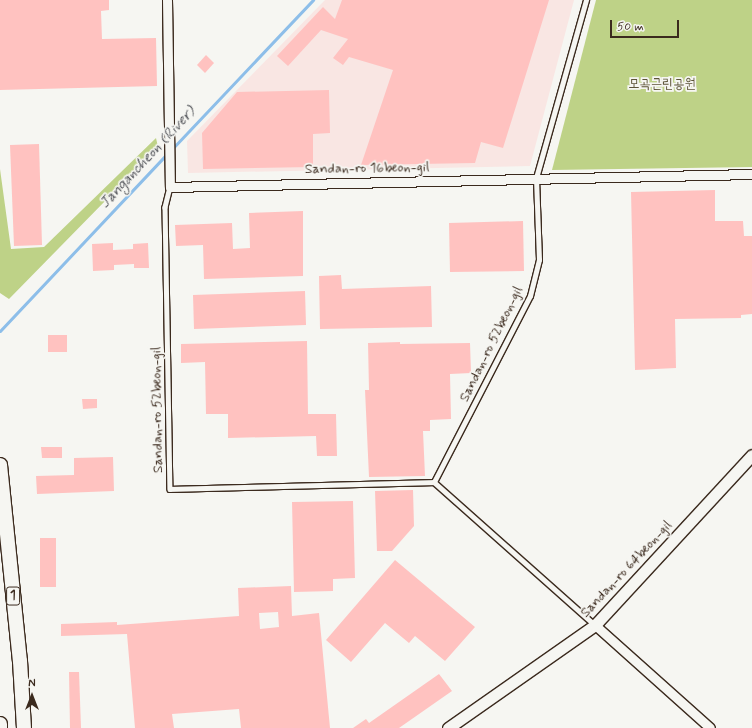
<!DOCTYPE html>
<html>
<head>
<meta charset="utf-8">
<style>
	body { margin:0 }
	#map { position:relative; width:752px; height:728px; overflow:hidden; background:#f6f6f2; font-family:Mynerve,"Poor Story",sans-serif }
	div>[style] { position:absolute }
	.built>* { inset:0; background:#f9e6e3 }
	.green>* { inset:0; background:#bed287 }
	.stream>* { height:3px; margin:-1.5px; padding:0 1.5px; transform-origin:1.5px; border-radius:1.5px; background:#8dbee9 }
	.building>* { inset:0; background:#ffc2c0 }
	.roads { filter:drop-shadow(1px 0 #3b2a1e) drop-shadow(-1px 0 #3b2a1e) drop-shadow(0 1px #3b2a1e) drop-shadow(0 -1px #3b2a1e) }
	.service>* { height:4.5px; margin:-2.25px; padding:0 2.25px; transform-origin:2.25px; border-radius:2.25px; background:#f6f6f2 }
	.minor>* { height:9px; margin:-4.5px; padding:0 4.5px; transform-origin:4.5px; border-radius:4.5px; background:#f6f6f2 }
	.tertiary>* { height:11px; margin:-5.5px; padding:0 5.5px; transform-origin:5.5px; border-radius:5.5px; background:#f6f6f2 }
	.primary>* { height:14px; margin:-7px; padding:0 7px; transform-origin:7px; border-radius:7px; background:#f6f6f2 }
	span { translate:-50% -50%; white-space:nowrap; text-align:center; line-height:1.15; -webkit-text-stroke:3.5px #f6f6f2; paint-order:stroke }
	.shield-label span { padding:1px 3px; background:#f6f6f2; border:1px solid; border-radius:3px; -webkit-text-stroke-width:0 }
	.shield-label { font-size:13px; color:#3b2a1e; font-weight:700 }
	.park-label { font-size:14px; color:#5c5438 }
	.street-label { font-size:14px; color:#3b2a1e }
	.water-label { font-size:15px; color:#54565b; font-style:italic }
	.north { position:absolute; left:12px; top:676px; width:40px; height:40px; -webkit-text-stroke:3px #f6f6f2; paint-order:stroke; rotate:0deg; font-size:11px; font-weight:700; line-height:16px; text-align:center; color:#3b2a1e }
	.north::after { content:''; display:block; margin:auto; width:14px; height:18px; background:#3b2a1e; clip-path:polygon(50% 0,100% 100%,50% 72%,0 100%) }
	.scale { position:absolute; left:610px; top:20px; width:69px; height:18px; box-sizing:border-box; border:2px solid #3b2a1e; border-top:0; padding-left:5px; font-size:12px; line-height:14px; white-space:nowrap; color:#3b2a1e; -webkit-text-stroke:3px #f6f6f2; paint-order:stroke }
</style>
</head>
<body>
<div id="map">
	<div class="built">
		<div style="clip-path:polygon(325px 0,574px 0,530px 166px,188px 173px,187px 141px)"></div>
	</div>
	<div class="green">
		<div style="clip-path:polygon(596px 0,752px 0,752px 167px,552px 170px)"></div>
		<div style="clip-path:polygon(156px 138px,158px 147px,9px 299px,0 293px,0 169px,11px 249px,44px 247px)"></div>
	</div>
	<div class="stream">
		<div style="left:171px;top:150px;width:207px;rotate:-46.6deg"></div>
		<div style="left:0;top:331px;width:243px;rotate:-46.7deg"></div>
	</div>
	<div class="building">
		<div style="clip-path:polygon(0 0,109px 0,109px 10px,101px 11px,102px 39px,156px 38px,157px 86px,0 90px)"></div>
		<div style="clip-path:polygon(342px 0,549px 0,503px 148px,481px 142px,475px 163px,361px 165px,393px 70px,349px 57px,343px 65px,333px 58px,348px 39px,321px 30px,288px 66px,277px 56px,323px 7px,335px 19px)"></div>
		<div style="clip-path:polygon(206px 55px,214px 63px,205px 73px,197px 65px)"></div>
		<div style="clip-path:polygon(329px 90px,330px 133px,313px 134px,313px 167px,203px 169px,202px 133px,237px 92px)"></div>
		<div style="clip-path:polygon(39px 144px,42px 245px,14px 246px,10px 145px)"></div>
		<div style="clip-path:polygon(715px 190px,715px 221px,743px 221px,744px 236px,752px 236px,752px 314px,741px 315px,741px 318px,675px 319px,676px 368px,635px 370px,631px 192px)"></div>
		<div style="clip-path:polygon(303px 211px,303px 276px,204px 279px,203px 245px,176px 246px,175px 225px,232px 223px,233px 249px,250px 248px,249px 213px)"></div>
		<div style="clip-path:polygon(523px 221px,524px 271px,450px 272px,449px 223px)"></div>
		<div style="clip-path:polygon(113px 243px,113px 250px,133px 249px,133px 244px,148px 243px,149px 268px,134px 268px,134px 264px,114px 265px,114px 270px,93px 271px,92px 244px)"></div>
		<div style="clip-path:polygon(341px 275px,342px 289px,431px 286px,432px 327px,320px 329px,319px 276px)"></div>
		<div style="clip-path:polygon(305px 291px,306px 325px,194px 329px,193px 295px)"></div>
		<div style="clip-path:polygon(48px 335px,67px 335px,67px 352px,48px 352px)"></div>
		<div style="clip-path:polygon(307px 341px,308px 414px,336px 414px,337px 456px,317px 456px,316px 436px,228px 438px,228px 414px,206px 414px,205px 362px,181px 363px,181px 344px)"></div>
		<div style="clip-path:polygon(400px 342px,400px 344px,470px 343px,471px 373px,450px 374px,451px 419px,430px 420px,430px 431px,423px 431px,425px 476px,369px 477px,365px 390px,369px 390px,368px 343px)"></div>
		<div style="clip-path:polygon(82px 399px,97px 399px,97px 408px,83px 409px)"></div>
		<div style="clip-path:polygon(41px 447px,62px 447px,62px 458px,42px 458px)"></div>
		<div style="clip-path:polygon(113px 457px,114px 491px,37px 494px,36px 476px,74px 475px,74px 458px)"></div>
		<div style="clip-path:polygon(413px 490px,414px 526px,392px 551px,377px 551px,375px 491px)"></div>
		<div style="clip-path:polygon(353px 501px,355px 578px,333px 579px,333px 591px,294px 592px,292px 502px)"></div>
		<div style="clip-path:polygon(40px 538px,56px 538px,56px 587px,40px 587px)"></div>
		<div style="clip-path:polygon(395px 560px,475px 627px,445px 661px,415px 636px,409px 643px,385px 623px,351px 662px,326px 640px)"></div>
		<div style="clip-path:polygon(evenodd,291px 586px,292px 616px,319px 613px,330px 728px,241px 728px,239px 709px,172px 714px,174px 728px,135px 728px,127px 634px,61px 636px,61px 624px,117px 622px,117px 625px,239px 616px,238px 588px,291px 586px,278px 612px,279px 627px,260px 629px,259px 613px,278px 612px)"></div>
		<div style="clip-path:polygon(69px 672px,79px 672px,81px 728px,70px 728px)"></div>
		<div style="clip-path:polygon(439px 674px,452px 691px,399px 728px,353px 728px,366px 719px,369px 723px)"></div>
	</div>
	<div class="roads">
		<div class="service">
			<div style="left:170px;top:187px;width:21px;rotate:104deg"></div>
			<div style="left:165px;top:207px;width:282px;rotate:89deg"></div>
			<div style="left:170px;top:489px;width:264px;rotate:-1.5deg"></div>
			<div style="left:434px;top:482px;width:209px;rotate:-62.7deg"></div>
			<div style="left:530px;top:296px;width:37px;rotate:-76deg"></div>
			<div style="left:539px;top:260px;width:82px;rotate:-92.1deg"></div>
			<div style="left:536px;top:178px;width:185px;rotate:-74.3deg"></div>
			<div style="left:434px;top:482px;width:214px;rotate:41.6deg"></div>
		</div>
		<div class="minor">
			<div style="left:167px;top:0;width:187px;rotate:89.1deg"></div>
			<div style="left:170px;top:187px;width:582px;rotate:-1.28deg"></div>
			<div style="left:595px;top:625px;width:154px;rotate:41.8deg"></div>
		</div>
		<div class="tertiary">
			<div style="left:448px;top:728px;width:179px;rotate:-35deg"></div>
			<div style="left:595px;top:625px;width:231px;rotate:-47.3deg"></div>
		</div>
		<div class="primary">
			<div style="left:0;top:465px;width:197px;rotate:84.2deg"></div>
			<div style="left:20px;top:661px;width:67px;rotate:86.6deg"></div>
			<div style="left:0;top:724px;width:4px;rotate:90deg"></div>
		</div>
	</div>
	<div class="shield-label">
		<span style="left:13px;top:596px">1</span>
	</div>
	<div class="park-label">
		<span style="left:662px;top:84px">모곡근린공원</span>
	</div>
	<div class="street-label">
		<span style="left:367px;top:168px;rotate:-1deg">Sandan-ro 16beon-gil</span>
		<span style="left:491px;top:344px;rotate:-64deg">Sandan-ro 52beon-gil</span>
		<span style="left:157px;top:410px;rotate:-91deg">Sandan-ro 52beon-gil</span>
		<span style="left:626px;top:569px;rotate:-47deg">Sandan-ro 64beon-gil</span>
	</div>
	<div class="water-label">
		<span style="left:148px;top:158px;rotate:-47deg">Jangancheon (River)</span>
	</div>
	<div class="north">N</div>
	<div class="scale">50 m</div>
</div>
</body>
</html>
